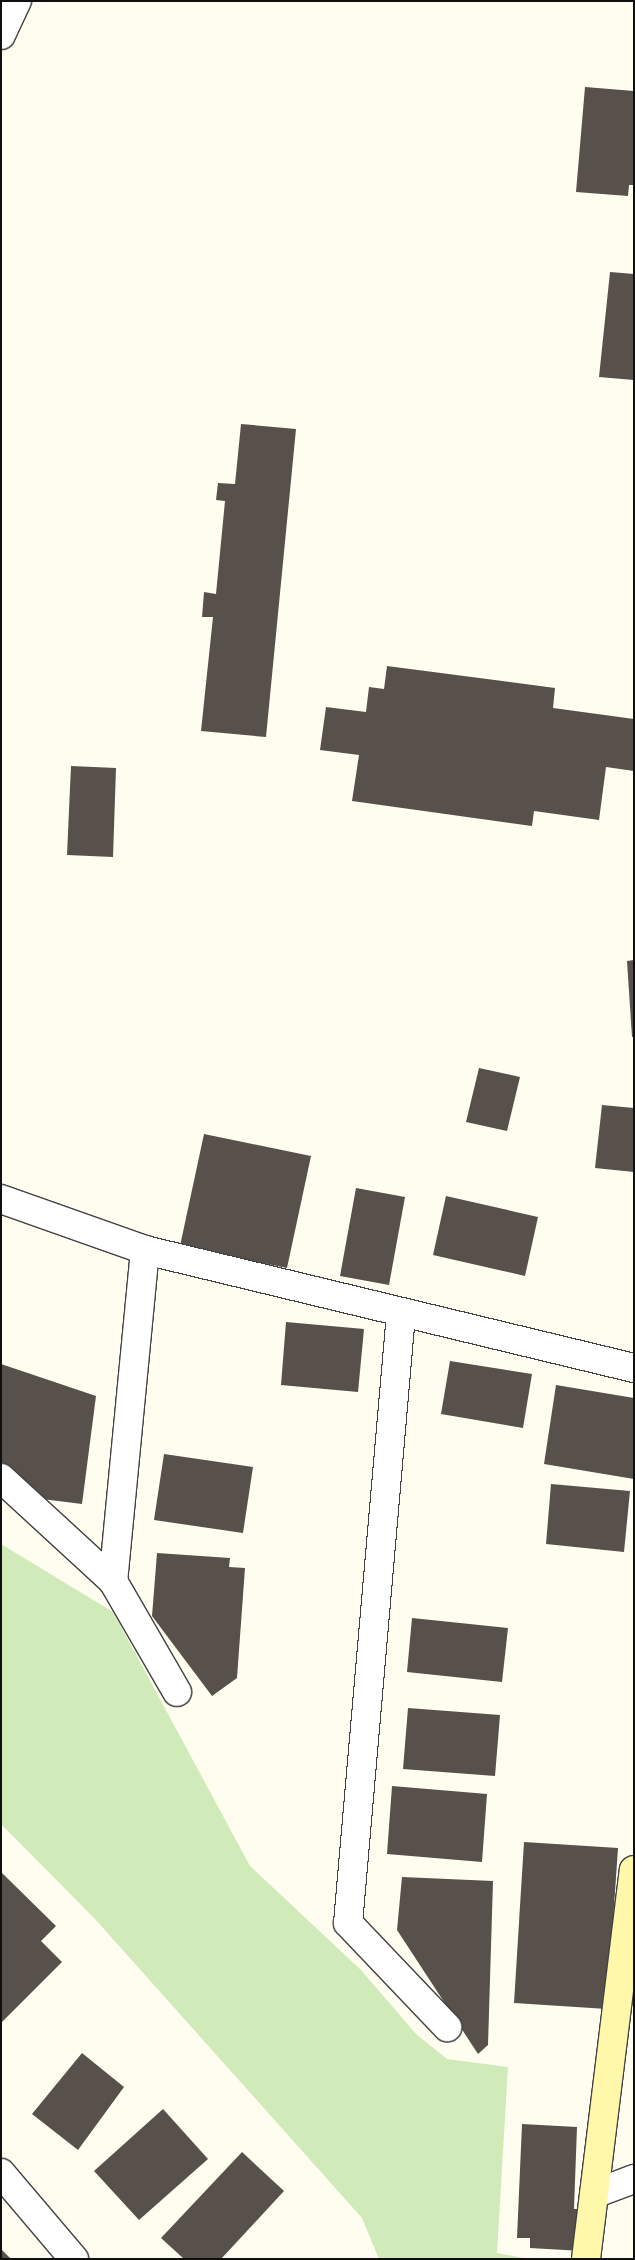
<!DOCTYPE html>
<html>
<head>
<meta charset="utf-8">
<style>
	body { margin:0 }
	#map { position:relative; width:635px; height:2260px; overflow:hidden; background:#fffdf0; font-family:Literata,serif }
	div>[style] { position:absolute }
	.green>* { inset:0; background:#d1eab9 }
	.building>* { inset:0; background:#58504b }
	.roads { filter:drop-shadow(1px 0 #424242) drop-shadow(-1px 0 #424242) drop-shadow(0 1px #424242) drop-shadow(0 -1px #424242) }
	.street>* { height:28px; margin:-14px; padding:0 14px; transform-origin:14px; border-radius:14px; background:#fff }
	.secondary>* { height:28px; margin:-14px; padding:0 14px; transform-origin:14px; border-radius:14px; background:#fff8ab }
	span { translate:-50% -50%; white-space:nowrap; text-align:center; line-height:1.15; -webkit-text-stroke:5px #fff; paint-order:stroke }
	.frame { position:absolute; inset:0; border:2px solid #0f0f0f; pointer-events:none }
</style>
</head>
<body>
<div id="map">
	<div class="green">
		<div style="clip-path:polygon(1px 1544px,113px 1612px,250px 1866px,361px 1970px,416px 2034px,447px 2059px,508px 2067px,497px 2253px,529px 2259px,379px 2259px,362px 2218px,95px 1919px,1px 1824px)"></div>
	</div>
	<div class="building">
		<div style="clip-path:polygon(585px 87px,634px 91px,634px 185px,629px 185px,628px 196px,576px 192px)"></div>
		<div style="clip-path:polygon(610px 272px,634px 274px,634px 380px,599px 377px)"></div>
		<div style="clip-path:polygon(241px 424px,296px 429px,266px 737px,201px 731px,213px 617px,202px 617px,204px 592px,216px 594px,225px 501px,216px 500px,218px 483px,235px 484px)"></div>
		<div style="clip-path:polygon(387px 666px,555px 688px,553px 708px,634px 719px,634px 771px,606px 767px,599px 820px,534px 811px,532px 826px,352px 801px,359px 755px,320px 750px,326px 707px,366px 712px,369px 687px,384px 689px)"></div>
		<div style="clip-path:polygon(71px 766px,116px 768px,113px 857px,67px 855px)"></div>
		<div style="clip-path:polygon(634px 960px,634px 1037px,632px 1037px,627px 961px)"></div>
		<div style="clip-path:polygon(479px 1068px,520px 1077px,507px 1131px,466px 1122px)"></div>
		<div style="clip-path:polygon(602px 1105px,634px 1108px,634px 1172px,595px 1168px)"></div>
		<div style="clip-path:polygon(204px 1134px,311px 1156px,287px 1268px,180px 1246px)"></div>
		<div style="clip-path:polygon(356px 1188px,405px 1197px,389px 1285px,340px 1276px)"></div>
		<div style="clip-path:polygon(446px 1196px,538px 1217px,525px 1276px,433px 1255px)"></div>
		<div style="clip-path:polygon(286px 1322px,364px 1329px,358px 1392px,281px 1385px)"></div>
		<div style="clip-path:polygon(450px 1361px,532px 1374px,523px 1428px,441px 1414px)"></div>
		<div style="clip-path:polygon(1px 1364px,96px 1396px,82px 1504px,34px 1498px,1px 1470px)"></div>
		<div style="clip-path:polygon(556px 1385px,634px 1398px,634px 1479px,544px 1464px)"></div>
		<div style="clip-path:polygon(164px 1454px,253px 1467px,243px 1533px,154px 1520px)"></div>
		<div style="clip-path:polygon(551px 1484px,630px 1491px,624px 1552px,546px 1544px)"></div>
		<div style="clip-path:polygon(157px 1553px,230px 1558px,229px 1567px,245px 1568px,237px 1678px,212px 1696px,152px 1616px)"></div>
		<div style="clip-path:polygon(412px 1618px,508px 1628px,502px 1682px,407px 1672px)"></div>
		<div style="clip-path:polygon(408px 1708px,500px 1715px,495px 1776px,403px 1769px)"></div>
		<div style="clip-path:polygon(392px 1786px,487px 1794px,482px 1862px,387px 1854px)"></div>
		<div style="clip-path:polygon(524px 1842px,618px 1848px,607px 2009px,514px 2003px)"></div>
		<div style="clip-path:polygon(1px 1872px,56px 1926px,41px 1941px,62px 1962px,1px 2023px)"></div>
		<div style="clip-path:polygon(402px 1877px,493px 1881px,488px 2045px,478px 2054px,397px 1930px)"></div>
		<div style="clip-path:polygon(82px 2053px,124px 2087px,78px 2150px,32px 2114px)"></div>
		<div style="clip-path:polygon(163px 2109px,208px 2159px,139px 2220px,94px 2171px)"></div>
		<div style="clip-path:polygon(522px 2124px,577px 2127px,574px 2209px,584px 2209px,582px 2251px,530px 2248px,530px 2238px,517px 2238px)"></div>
		<div style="clip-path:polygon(242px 2152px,284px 2191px,221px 2259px,184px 2259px,161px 2238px)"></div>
		<div style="clip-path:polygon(1px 2249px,11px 2259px,1px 2259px)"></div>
	</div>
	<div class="roads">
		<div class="street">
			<div style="left:1px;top:35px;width:38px;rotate:-65deg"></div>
			<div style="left:1px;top:1199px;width:153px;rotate:19.5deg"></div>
			<div style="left:145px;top:1250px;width:503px;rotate:13.57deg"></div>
			<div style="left:145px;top:1250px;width:333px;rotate:95.5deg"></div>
			<div style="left:113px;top:1581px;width:128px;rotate:60deg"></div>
			<div style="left:401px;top:1314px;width:611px;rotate:94.97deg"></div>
			<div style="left:348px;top:1923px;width:144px;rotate:46.4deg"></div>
			<div style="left:1px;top:1478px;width:152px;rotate:42.6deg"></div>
			<div style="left:1px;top:2173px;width:113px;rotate:49.7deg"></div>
			<div style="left:594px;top:2194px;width:43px;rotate:-20.6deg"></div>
		</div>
		<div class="secondary">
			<div style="left:586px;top:2259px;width:392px;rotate:-83deg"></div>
		</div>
	</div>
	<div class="frame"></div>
</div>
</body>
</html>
